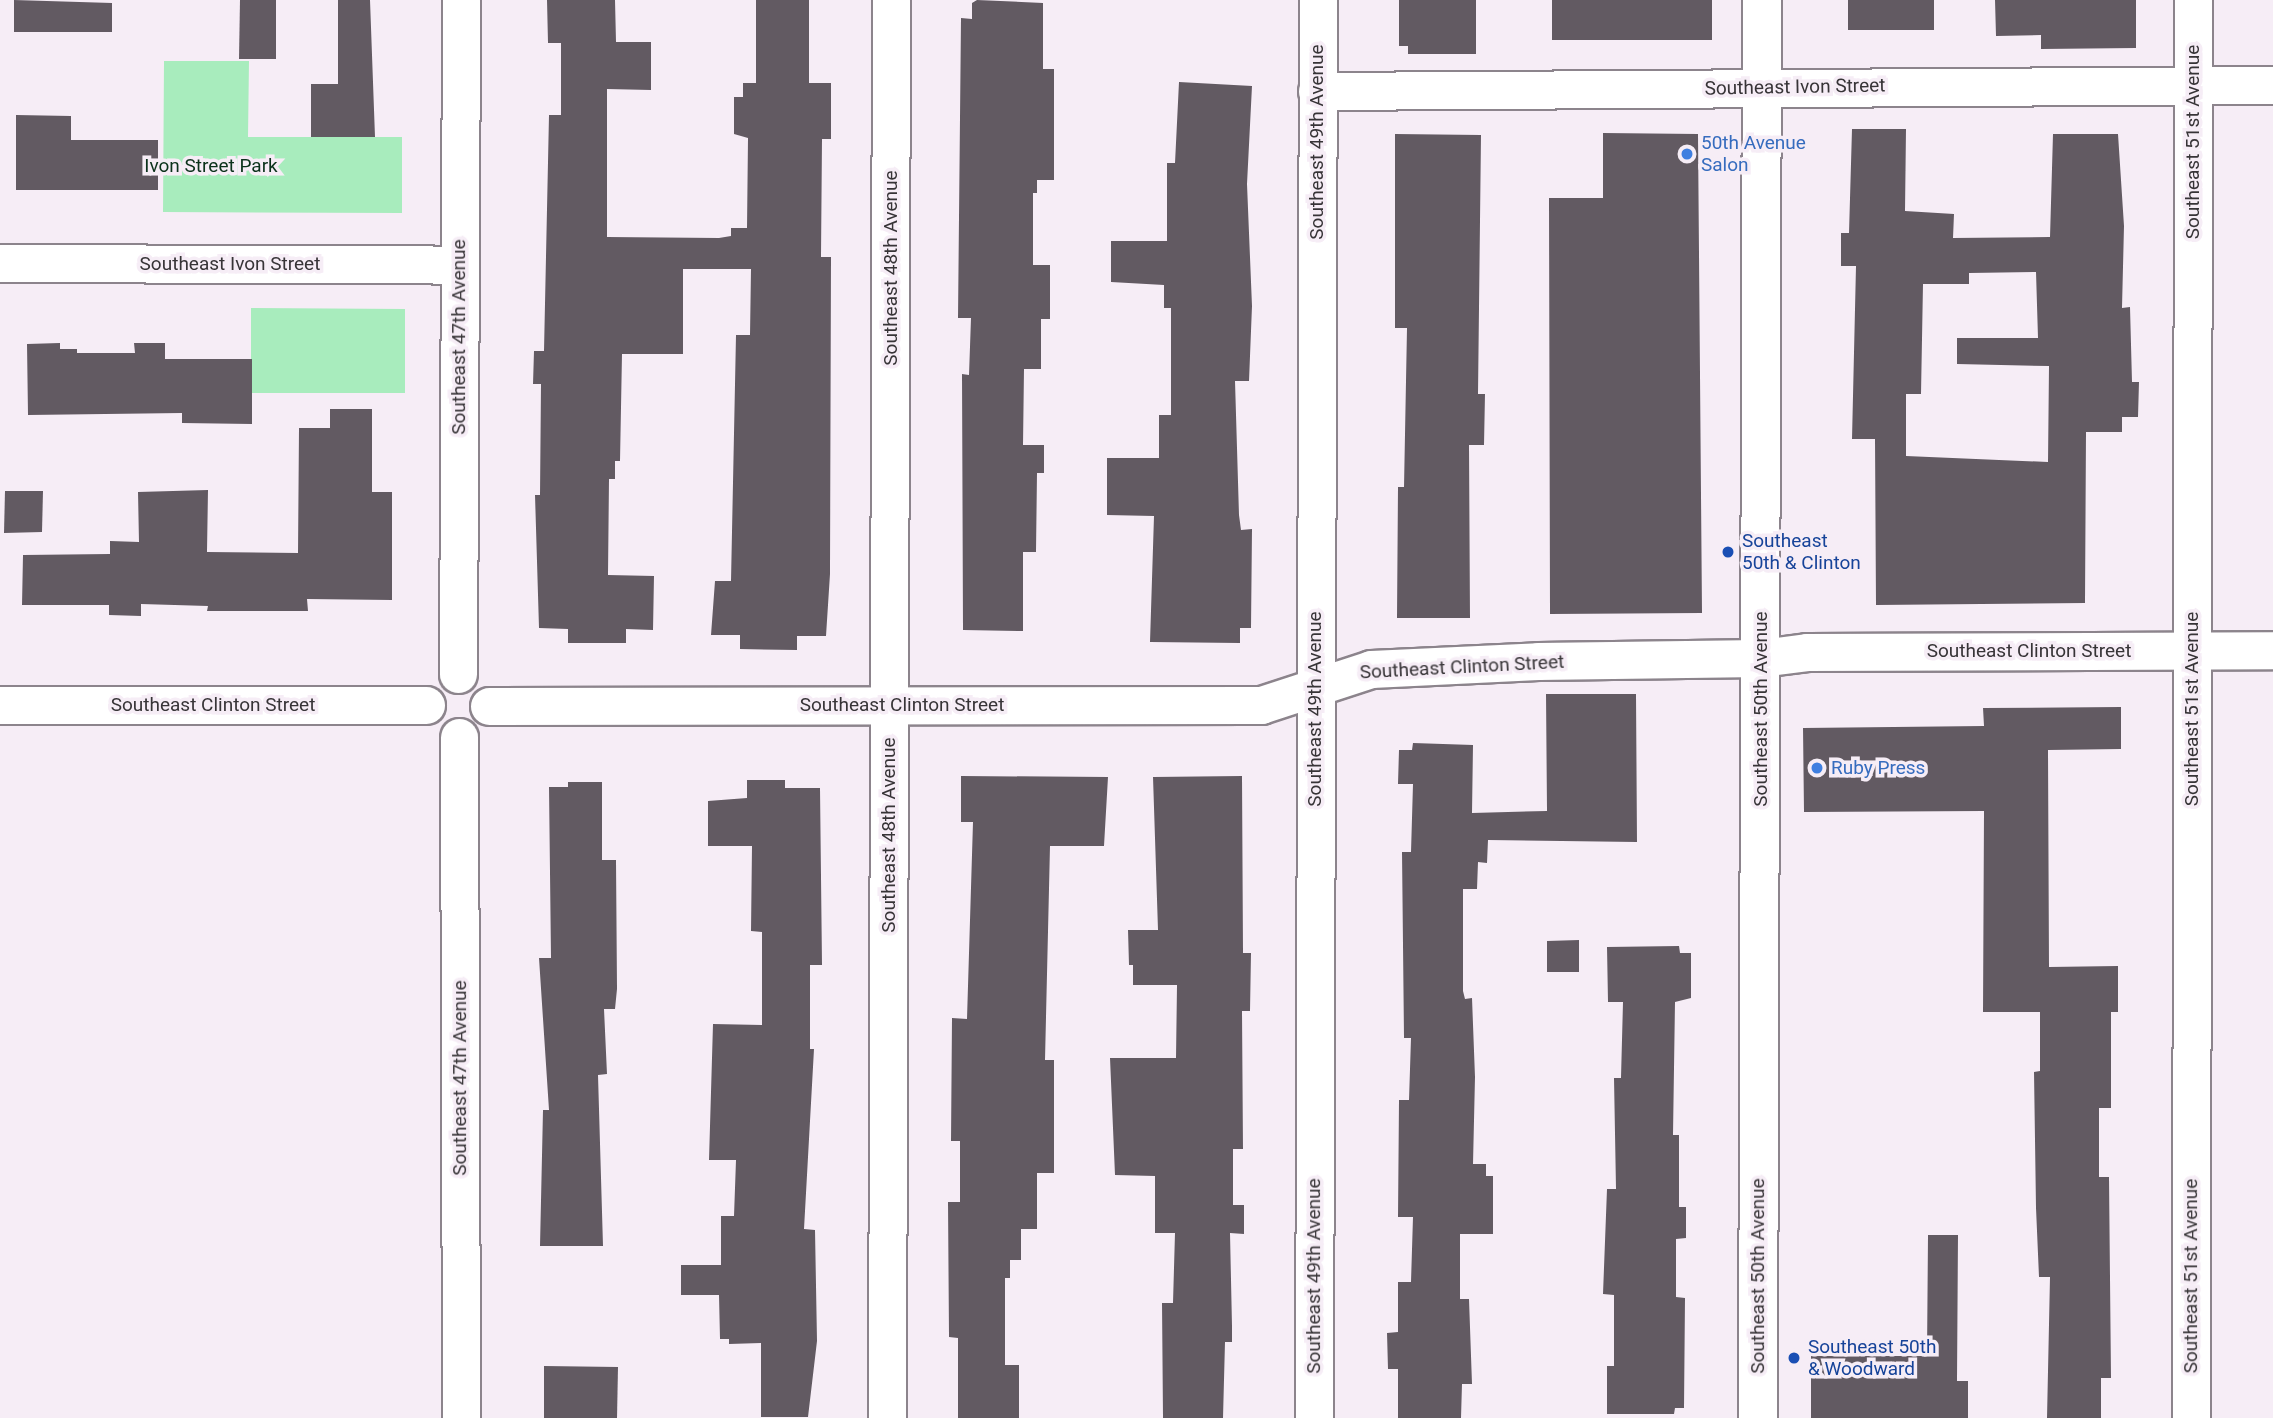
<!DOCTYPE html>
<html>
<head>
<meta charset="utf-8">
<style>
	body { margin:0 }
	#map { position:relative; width:2273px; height:1418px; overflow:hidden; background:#f6edf6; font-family:Roboto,sans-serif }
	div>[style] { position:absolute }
	.green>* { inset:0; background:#a8ecbd }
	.building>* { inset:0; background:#625a62 }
	.roads { filter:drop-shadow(2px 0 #8c848c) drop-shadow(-2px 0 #8c848c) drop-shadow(0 2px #8c848c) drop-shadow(0 -2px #8c848c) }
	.minor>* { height:37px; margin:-18.5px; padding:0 18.5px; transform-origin:18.5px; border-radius:18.5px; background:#fff }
	.secondary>* { height:38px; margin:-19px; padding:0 19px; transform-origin:19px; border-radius:19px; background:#fff }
	.dots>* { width:19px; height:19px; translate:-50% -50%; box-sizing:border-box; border:4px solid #f6edf6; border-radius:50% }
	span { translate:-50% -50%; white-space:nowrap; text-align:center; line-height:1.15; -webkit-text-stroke:7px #f6edf6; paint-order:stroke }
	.street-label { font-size:19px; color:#373437 }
	.shop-label { font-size:19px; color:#366cbe }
	.left { translate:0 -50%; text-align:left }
	.park-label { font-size:19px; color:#0b321b }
	.transit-label { font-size:19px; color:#164399 }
</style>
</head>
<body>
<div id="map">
	<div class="green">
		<div style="clip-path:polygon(164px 61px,249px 61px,248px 137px,402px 137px,402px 213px,163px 212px)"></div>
		<div style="clip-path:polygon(251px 308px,405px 309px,405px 393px,251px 393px)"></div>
	</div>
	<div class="building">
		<div style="clip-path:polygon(14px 0,112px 3px,112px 32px,14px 32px)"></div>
		<div style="clip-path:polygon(240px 0,276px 0,276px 59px,239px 59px)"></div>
		<div style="clip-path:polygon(338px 0,370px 0,375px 137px,311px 137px,311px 84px,338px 84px)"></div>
		<div style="clip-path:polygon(547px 0,615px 0,616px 42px,651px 42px,651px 90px,607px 89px,607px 237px,719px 238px,731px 236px,731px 228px,747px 228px,748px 138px,734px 134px,734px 97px,743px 97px,743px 83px,756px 83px,756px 0,809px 0,809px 83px,831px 83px,831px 139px,822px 139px,821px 257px,831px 257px,830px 574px,826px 636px,797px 636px,797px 650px,740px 649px,740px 635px,711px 635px,715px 581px,731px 581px,736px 335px,750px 335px,751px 269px,683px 269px,683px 354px,622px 354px,620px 461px,615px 461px,615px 479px,609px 479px,608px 575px,654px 576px,653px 630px,626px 629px,626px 643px,568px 643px,568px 629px,539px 628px,535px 495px,540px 495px,541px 384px,533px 384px,534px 351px,544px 351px,549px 115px,561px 115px,561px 43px,548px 43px)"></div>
		<div style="clip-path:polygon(977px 0,1043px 3px,1043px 69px,1054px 69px,1054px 180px,1037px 180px,1037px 193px,1033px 193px,1033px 265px,1050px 265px,1050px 319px,1041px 319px,1041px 369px,1024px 369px,1023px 445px,1044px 445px,1044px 473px,1037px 473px,1036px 552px,1023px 552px,1023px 631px,963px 630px,962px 374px,969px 375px,971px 318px,958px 318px,961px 18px,972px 19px,972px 3px)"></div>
		<div style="clip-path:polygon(1399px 0,1476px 0,1476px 54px,1408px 54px,1408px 46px,1399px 46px)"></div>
		<div style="clip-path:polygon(1552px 0,1712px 0,1712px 40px,1552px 40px)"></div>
		<div style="clip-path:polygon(1848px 0,1934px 0,1934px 30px,1848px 30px)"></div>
		<div style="clip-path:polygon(1995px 0,2136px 0,2136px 48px,2041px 49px,2041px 35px,1996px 36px)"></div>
		<div style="clip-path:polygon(1179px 82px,1252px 86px,1247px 184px,1252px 306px,1249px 381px,1235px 381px,1239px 515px,1241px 530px,1252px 529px,1251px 628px,1240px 628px,1240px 643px,1150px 642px,1154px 516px,1107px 515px,1107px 458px,1159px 458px,1159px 415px,1171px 415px,1171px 308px,1164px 308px,1164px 285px,1111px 282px,1111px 241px,1167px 241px,1167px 163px,1175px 163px)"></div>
		<div style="clip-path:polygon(16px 115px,71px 116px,71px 140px,158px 140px,158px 190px,16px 190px)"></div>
		<div style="clip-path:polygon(evenodd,1852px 129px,1906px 129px,1905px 211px,1954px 214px,1953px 238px,2050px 237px,2053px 134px,2118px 134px,2124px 226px,2122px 308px,2130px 307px,2132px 382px,2139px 382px,2138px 417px,2122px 417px,2122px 432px,2086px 432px,2085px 603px,1876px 605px,1875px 439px,1852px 439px,1856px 266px,1841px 266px,1841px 233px,1849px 233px,1852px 129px,2036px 272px,2038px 338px,1957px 338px,1957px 364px,2049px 366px,2048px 462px,1906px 456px,1906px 394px,1921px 394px,1923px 284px,1969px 284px,1969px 273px,2036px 272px)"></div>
		<div style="clip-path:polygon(1603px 133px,1698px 134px,1702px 613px,1550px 614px,1549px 198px,1603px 198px)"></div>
		<div style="clip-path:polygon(1395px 134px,1481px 135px,1478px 394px,1485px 394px,1484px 445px,1469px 445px,1470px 618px,1397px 618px,1398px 487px,1404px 487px,1407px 328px,1395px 328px)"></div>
		<div style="clip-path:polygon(60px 343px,60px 349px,77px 349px,77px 353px,135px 353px,134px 343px,165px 343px,165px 359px,252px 359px,252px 424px,182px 423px,182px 413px,28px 415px,27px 344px)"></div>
		<div style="clip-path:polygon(330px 409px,372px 409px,372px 492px,392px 492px,392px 600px,307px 599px,308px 611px,207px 611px,208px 606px,141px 604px,141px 616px,109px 615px,109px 605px,22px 605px,23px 555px,110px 554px,110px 541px,139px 542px,138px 492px,208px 490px,207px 552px,298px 553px,299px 428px,330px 428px)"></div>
		<div style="clip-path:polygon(5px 491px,43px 491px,42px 532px,4px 533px)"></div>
		<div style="clip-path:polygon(1546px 694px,1636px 694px,1637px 842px,1488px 840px,1487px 863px,1478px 862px,1477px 889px,1463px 889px,1463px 991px,1465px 999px,1472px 998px,1475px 1077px,1473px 1164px,1486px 1164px,1486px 1176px,1493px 1176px,1493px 1234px,1460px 1234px,1460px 1299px,1469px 1299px,1472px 1384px,1462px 1384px,1461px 1418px,1398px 1418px,1398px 1369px,1388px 1369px,1387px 1333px,1398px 1332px,1398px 1282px,1411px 1282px,1413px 1217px,1398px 1217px,1399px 1100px,1409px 1100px,1411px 1038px,1404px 1038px,1402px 852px,1411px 852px,1413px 784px,1398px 784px,1399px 750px,1412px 750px,1413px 743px,1473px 745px,1472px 813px,1547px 811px)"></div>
		<div style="clip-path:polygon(2121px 707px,2121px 749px,2048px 750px,2049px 967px,2118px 966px,2118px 1012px,2111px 1012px,2111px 1108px,2099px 1108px,2099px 1177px,2109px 1177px,2111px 1378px,2101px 1378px,2101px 1418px,2047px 1418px,2050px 1277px,2039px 1277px,2036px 1208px,2034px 1072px,2040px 1071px,2040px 1012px,1983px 1012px,1984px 811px,1804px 812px,1803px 728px,1984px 726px,1983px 708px)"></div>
		<div style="clip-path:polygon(961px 776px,1108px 777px,1104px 846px,1050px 846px,1045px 1060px,1054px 1060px,1054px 1173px,1037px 1173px,1037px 1229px,1021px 1229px,1021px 1260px,1010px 1260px,1010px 1278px,1005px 1278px,1005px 1365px,1019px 1365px,1019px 1418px,958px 1418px,958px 1338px,949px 1337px,948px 1202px,960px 1202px,960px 1141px,951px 1141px,952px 1018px,967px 1019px,973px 822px,961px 822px)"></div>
		<div style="clip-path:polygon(1242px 776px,1243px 953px,1251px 953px,1250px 1011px,1242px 1011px,1243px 1149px,1233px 1149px,1233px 1205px,1244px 1205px,1244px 1234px,1230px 1233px,1232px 1326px,1232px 1342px,1225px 1342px,1223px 1418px,1163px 1418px,1162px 1303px,1173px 1303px,1175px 1233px,1155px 1233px,1155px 1176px,1115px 1175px,1110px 1058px,1176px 1058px,1177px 985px,1133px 985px,1133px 965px,1129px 965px,1128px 930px,1158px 930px,1153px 777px)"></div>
		<div style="clip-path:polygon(747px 780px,785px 780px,785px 788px,820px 788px,822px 965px,810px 965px,810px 1049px,814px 1049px,804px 1229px,815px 1230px,817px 1341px,808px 1417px,761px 1417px,761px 1343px,729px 1344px,729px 1339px,720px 1339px,719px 1295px,681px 1295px,681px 1265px,721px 1265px,721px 1216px,734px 1216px,736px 1160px,709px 1160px,713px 1024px,762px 1025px,762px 932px,751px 931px,752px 846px,708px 846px,708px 801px,747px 798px)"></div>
		<div style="clip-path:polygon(568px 782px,602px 782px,602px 860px,616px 860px,617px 989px,615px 1009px,604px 1009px,607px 1074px,598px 1075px,603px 1246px,540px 1246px,543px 1110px,549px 1110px,539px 958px,551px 958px,549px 787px,568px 787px)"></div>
		<div style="clip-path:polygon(1579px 940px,1579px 972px,1547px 972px,1547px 941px)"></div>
		<div style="clip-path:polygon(1679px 946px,1680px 953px,1691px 953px,1691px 998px,1675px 1002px,1673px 1135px,1679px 1135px,1679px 1207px,1686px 1207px,1686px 1238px,1676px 1239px,1676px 1297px,1685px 1298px,1684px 1408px,1675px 1408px,1674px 1414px,1607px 1414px,1607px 1366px,1614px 1366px,1614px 1295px,1603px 1294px,1607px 1189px,1616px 1189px,1614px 1078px,1621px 1078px,1623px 1002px,1608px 1002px,1607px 947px)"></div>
		<div style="clip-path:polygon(1928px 1235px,1958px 1235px,1957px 1381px,1968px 1381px,1968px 1418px,1811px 1418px,1811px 1356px,1927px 1356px)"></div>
		<div style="clip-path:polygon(544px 1366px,618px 1367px,617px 1418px,544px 1418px)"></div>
	</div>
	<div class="roads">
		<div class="minor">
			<div style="left:1317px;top:91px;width:956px;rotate:-0.36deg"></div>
			<div style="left:0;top:263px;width:459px;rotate:0.2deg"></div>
			<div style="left:458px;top:674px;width:674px;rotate:-89.74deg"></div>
			<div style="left:0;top:705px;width:426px"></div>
			<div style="left:489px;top:706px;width:772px;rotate:-0.07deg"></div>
			<div style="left:1261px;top:705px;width:116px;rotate:-18.1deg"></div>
			<div style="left:1371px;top:669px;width:167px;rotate:-2.7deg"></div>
			<div style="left:1538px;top:661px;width:223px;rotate:-0.8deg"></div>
			<div style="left:1761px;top:658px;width:46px;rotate:-7.4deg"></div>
			<div style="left:1807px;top:652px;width:466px;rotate:-0.2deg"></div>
			<div style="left:459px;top:737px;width:681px;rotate:89.83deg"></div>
			<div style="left:887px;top:1418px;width:1418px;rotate:-89.84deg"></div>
			<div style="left:1314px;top:1418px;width:1418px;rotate:-89.84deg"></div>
			<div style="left:2191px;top:1418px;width:1418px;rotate:-89.92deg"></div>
		</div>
		<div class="secondary">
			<div style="left:1758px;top:1418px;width:1418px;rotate:-89.84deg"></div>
		</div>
	</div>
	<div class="dots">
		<div style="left:1687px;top:154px;background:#3f7fe0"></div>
		<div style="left:1728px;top:552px;background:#1a4fb4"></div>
		<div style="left:1817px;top:768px;background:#3f7fe0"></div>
		<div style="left:1794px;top:1358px;background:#1a4fb4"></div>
	</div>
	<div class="street-label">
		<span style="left:1795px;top:87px;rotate:-1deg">Southeast Ivon Street</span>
		<span style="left:1317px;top:142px;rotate:-90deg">Southeast 49th Avenue</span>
		<span style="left:2193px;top:142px;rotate:-90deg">Southeast 51st Avenue</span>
		<span style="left:230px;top:264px">Southeast Ivon Street</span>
		<span style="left:891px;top:268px;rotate:-90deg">Southeast 48th Avenue</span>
		<span style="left:459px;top:337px;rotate:-90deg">Southeast 47th Avenue</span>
		<span style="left:2029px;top:651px">Southeast Clinton Street</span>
		<span style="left:1462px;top:667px;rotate:-3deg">Southeast Clinton Street</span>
		<span style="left:213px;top:705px">Southeast Clinton Street</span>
		<span style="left:902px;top:705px">Southeast Clinton Street</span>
		<span style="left:1315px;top:709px;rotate:-90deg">Southeast 49th Avenue</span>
		<span style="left:1761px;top:709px;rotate:-90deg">Southeast 50th Avenue</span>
		<span style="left:2192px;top:709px;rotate:-90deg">Southeast 51st Avenue</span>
		<span style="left:889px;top:835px;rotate:-90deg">Southeast 48th Avenue</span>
		<span style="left:460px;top:1078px;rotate:-90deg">Southeast 47th Avenue</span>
		<span style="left:1314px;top:1276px;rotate:-90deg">Southeast 49th Avenue</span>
		<span style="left:1758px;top:1276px;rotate:-90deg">Southeast 50th Avenue</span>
		<span style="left:2191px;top:1276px;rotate:-90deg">Southeast 51st Avenue</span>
	</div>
	<div class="shop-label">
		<span class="left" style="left:1701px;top:154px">50th Avenue<br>Salon</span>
		<span class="left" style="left:1831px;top:768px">Ruby Press</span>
	</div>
	<div class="park-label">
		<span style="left:211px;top:166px">Ivon Street Park</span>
	</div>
	<div class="transit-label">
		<span class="left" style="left:1742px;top:552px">Southeast<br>50th &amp; Clinton</span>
		<span class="left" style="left:1808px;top:1358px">Southeast 50th<br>&amp; Woodward</span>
	</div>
</div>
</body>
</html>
